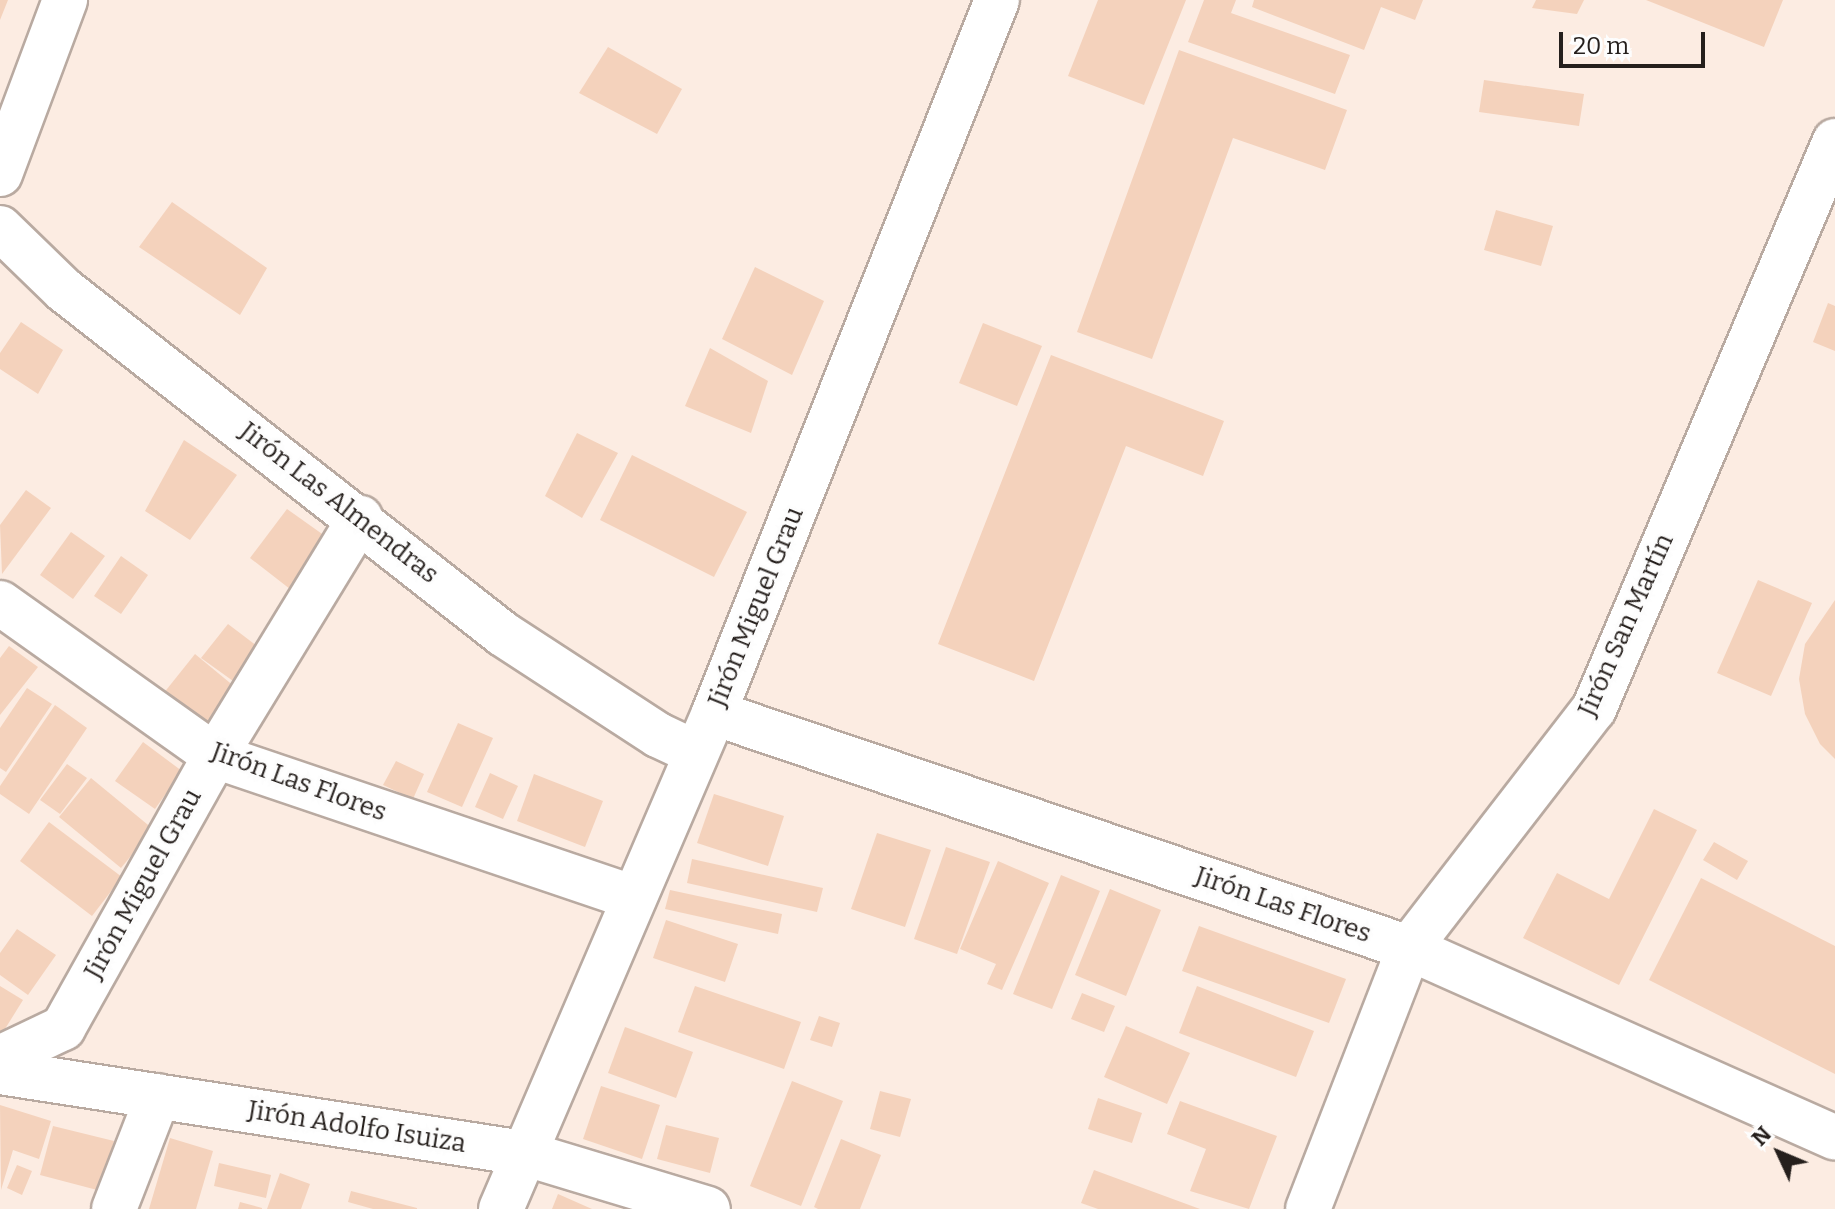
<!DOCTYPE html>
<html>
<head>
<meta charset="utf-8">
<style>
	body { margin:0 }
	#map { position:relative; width:1835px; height:1209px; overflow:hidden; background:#fcece2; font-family:Bitter,serif }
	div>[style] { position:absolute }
	.building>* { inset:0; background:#f4d2bc }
	.roads { filter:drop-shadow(2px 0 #b9aaa1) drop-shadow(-2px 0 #b9aaa1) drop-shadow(0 2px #b9aaa1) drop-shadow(0 -2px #b9aaa1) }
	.minor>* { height:44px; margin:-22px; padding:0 22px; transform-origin:22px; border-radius:22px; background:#fff }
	span { translate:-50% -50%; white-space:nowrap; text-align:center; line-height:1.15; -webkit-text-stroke:6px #fdfdfd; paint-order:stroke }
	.street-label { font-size:26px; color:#251f1c }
	.north { position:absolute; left:1739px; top:1113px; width:80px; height:80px; -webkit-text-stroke:6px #fdfdfd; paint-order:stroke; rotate:314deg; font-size:22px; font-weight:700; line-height:32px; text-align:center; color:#251f1c }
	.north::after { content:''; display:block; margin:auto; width:28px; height:36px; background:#251f1c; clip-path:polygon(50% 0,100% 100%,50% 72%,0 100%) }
	.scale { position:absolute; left:1559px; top:32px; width:146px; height:36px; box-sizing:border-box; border:4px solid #251f1c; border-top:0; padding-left:10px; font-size:24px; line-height:28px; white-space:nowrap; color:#251f1c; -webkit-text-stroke:6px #fdfdfd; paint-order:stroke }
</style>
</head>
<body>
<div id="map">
	<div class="building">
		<div style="clip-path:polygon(0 0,8px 0,0 20px)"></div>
		<div style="clip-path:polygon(1098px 0,1186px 0,1144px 105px,1068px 76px)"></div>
		<div style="clip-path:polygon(1204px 0,1236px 0,1231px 13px,1350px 55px,1335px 94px,1188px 42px)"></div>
		<div style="clip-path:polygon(1254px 0,1423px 0,1415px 20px,1381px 7px,1364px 50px,1252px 7px)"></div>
		<div style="clip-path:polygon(1536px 0,1584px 0,1577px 14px,1532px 8px)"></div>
		<div style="clip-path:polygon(1646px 0,1783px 0,1764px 47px)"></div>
		<div style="clip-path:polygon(608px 47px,682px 89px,657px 134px,579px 93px)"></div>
		<div style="clip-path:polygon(1179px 50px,1347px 110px,1325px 170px,1233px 138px,1152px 359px,1077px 332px)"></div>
		<div style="clip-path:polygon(1484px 80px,1584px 94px,1579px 126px,1479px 112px)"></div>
		<div style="clip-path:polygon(172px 202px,267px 268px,240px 315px,139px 247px)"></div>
		<div style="clip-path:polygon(1496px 210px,1553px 226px,1541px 266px,1484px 250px)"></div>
		<div style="clip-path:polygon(755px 267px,824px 301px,792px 375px,722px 339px)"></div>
		<div style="clip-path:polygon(1828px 303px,1835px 306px,1835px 351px,1813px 342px)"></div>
		<div style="clip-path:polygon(21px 322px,63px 350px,38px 394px,0 369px,0 353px)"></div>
		<div style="clip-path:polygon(983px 323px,1042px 346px,1017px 406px,959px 383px)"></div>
		<div style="clip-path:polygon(710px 348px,768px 381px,751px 433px,685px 406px)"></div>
		<div style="clip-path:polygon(1051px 355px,1224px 421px,1203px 476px,1126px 446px,1034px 681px,938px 644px)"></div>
		<div style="clip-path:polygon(577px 433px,618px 453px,582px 518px,545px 496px)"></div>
		<div style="clip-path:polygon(184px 440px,237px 475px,190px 540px,145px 511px)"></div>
		<div style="clip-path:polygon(632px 455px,747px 512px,714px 577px,600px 520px)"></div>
		<div style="clip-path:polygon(26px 490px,51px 508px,2px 574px,0 525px)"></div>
		<div style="clip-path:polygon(287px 509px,325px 536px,290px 589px,250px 558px)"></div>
		<div style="clip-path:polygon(71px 532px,105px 556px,73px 599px,40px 575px)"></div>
		<div style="clip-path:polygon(121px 556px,148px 575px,121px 614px,94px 596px)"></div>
		<div style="clip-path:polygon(1758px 580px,1812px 603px,1771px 696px,1717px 673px)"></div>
		<div style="clip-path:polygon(1835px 600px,1835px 759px,1820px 744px,1805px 714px,1799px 679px,1805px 644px)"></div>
		<div style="clip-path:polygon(228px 624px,265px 652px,240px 686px,201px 658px)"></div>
		<div style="clip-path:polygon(9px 646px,38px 667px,0 715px,0 658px)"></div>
		<div style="clip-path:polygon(195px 654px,235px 687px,203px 727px,163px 694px)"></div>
		<div style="clip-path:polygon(27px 688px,52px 704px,6px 772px,0 768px,0 728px)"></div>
		<div style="clip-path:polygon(55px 705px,87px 728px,29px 814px,0 794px,0 786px)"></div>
		<div style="clip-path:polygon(458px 723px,493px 738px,462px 807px,427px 792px)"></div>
		<div style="clip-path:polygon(143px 742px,182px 771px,155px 809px,115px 781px)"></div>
		<div style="clip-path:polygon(396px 761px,424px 774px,413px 799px,383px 785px)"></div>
		<div style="clip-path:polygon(67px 764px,87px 778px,60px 814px,40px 800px)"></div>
		<div style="clip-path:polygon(490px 773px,518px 786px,503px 819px,475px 807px)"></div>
		<div style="clip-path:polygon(534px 774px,603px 801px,585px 847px,517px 821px)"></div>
		<div style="clip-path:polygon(91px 778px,153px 829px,121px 868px,59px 817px)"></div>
		<div style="clip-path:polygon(714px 794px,784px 816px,768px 866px,697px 843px)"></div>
		<div style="clip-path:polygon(1654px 809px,1697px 830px,1619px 985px,1523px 938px,1557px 873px,1609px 899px)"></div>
		<div style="clip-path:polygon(49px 822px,122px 877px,92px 916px,20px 861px)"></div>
		<div style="clip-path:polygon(877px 833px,931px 850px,905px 927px,851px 909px)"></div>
		<div style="clip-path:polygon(1714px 842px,1748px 861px,1737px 880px,1703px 860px)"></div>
		<div style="clip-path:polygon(946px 847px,990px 862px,957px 954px,914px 939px)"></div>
		<div style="clip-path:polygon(692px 859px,823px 888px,817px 912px,687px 883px)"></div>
		<div style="clip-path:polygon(998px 861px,1049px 883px,1002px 990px,987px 984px,996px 964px,960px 949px)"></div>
		<div style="clip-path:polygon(1061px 875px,1100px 891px,1052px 1009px,1013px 994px)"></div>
		<div style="clip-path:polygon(1701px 878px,1835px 946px,1835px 1074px,1649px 980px)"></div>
		<div style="clip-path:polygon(1110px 889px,1161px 910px,1126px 996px,1075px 975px)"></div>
		<div style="clip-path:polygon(670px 890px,782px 914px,778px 934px,665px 909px)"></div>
		<div style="clip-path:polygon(666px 920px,738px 944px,725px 982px,653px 958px)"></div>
		<div style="clip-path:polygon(1199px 926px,1346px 979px,1329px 1023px,1182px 971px)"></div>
		<div style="clip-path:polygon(17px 929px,56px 955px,28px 995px,0 975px,0 953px)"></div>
		<div style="clip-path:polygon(0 986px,23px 1000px,0 1037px)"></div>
		<div style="clip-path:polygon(695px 986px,801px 1022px,784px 1069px,678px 1032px)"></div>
		<div style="clip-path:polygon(1197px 986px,1314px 1031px,1296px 1077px,1179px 1033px)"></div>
		<div style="clip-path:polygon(1082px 993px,1115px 1006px,1104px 1032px,1071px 1019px)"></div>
		<div style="clip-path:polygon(819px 1016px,840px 1023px,832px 1047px,810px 1040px)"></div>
		<div style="clip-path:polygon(1126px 1026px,1190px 1053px,1167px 1104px,1104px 1077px)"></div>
		<div style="clip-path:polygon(625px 1027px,693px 1052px,676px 1098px,608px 1073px)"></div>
		<div style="clip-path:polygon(792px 1081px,843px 1101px,801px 1206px,750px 1186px)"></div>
		<div style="clip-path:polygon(601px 1086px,660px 1105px,642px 1159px,583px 1139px)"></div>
		<div style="clip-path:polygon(880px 1091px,911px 1099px,900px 1137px,870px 1129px)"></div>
		<div style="clip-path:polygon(1098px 1098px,1142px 1113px,1132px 1143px,1088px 1129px)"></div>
		<div style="clip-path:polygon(1180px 1101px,1277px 1136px,1249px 1209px,1190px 1191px,1206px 1149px,1167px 1134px)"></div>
		<div style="clip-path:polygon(0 1105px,51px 1121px,39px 1159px,13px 1150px,1px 1190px)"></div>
		<div style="clip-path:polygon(666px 1125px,719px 1138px,710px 1173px,657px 1159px)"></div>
		<div style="clip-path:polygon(53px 1126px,114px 1141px,101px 1191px,40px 1175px)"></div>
		<div style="clip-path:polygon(170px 1138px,213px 1151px,196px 1209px,149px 1209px)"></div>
		<div style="clip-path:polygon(841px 1139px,881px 1155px,860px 1209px,818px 1209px,814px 1207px)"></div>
		<div style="clip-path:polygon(219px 1163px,271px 1175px,266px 1198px,214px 1186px)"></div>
		<div style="clip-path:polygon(17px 1165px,32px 1171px,22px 1195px,7px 1188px)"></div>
		<div style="clip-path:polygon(1094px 1170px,1200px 1209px,1098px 1209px,1081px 1203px)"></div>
		<div style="clip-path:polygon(280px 1173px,310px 1184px,301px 1209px,267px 1209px)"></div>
		<div style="clip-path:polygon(351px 1191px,417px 1208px,417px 1209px,373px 1209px,348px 1202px)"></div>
		<div style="clip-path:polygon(558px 1194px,592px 1209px,552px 1209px)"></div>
		<div style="clip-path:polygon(240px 1202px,262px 1208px,262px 1209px,238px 1209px)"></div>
	</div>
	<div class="roads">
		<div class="minor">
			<div style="left:0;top:174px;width:186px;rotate:-69.5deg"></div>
			<div style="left:0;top:228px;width:89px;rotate:44.1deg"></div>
			<div style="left:64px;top:290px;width:558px;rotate:38.08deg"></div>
			<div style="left:503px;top:634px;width:185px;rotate:33.1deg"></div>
			<div style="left:658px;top:735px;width:42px;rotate:25.3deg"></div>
			<div style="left:0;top:603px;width:264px;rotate:35.4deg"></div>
			<div style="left:215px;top:756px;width:440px;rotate:18.7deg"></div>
			<div style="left:714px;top:713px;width:734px;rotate:18.68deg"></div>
			<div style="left:1409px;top:948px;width:466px;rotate:24deg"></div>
			<div style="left:0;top:1058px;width:70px;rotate:-25.5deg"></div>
			<div style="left:63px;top:1028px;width:312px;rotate:-60.8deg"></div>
			<div style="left:215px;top:756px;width:279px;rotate:-58.6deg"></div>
			<div style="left:0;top:1072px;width:529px;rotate:8.8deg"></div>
			<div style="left:523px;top:1153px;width:193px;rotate:16.8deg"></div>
			<div style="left:114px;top:1209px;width:121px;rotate:-68.7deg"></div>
			<div style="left:501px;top:1209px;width:540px;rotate:-66.76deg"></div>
			<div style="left:714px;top:713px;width:767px;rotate:-68.35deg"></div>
			<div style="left:1308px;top:1209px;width:280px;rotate:-68.8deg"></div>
			<div style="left:1409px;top:948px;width:302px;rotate:-52.3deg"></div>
			<div style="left:1594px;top:709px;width:617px;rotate:-67.01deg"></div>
		</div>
	</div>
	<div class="street-label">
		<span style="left:339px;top:503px;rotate:38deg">Jirón Las Almendras</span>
		<span style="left:756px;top:607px;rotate:-68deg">Jirón Miguel Grau</span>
		<span style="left:1626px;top:625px;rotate:-66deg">Jirón San Martín</span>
		<span style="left:299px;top:782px;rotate:20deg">Jirón Las Flores</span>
		<span style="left:143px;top:884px;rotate:-61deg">Jirón Miguel Grau</span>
		<span style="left:1283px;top:905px;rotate:19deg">Jirón Las Flores</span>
		<span style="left:357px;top:1127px;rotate:9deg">Jirón Adolfo Isuiza</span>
	</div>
	<div class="north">N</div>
	<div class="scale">20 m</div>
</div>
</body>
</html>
